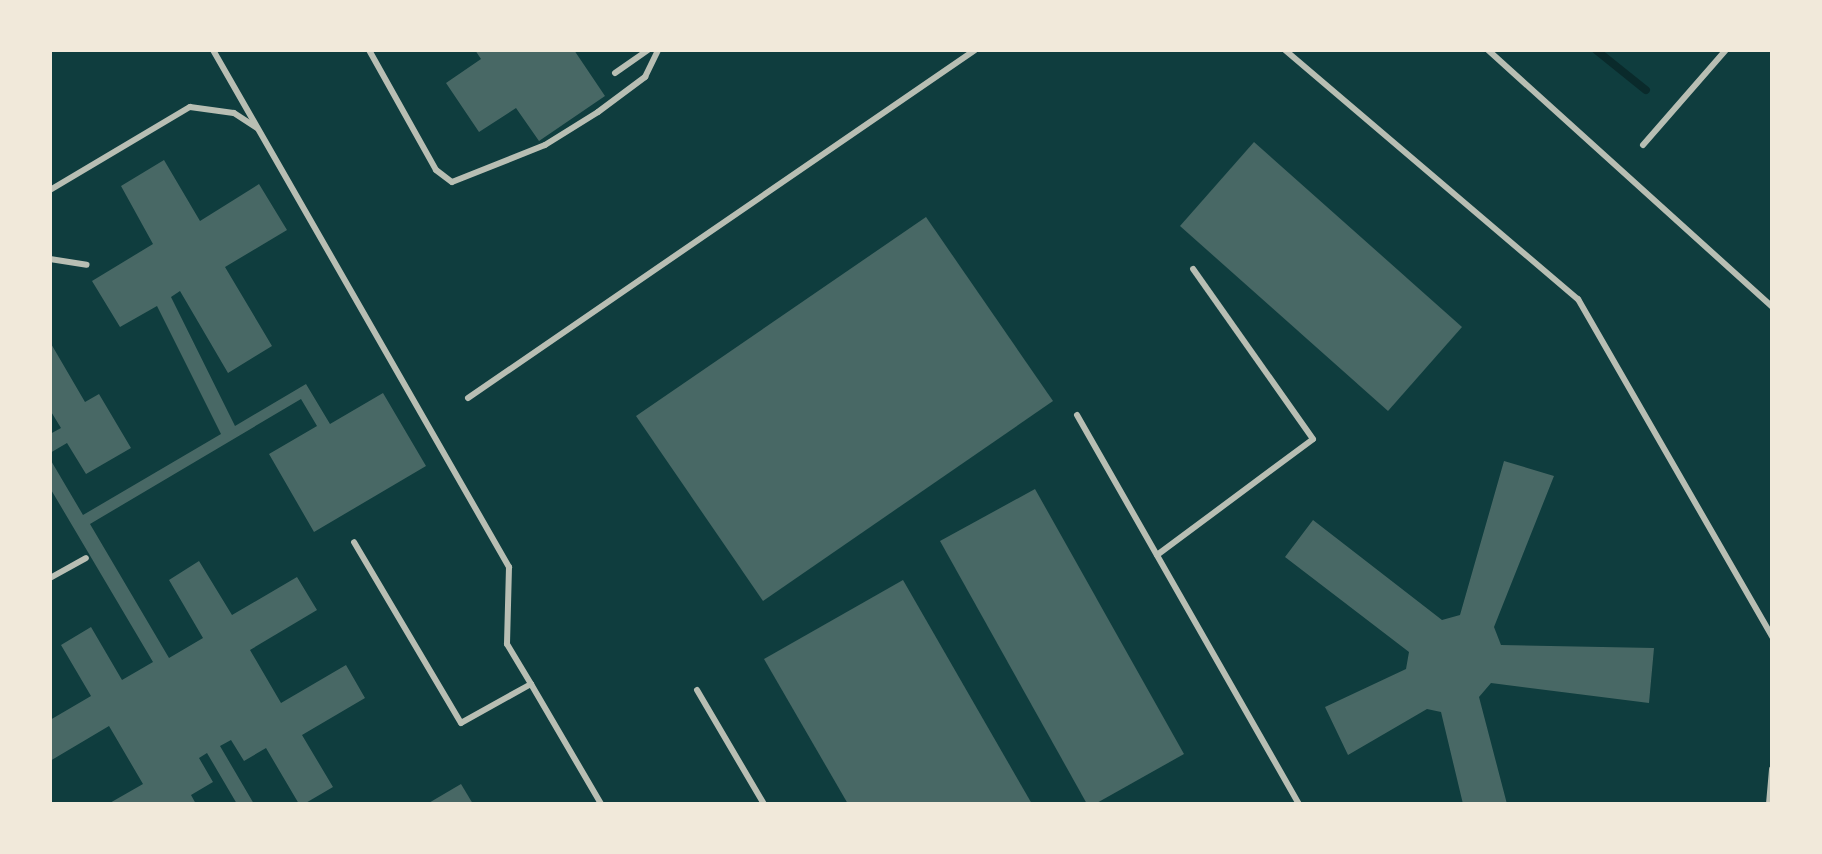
<!DOCTYPE html>
<html>
<head>
<meta charset="utf-8">
<style>
	body { margin:0 }
	#map { position:relative; width:1822px; height:854px; overflow:hidden; background:#0f3d3e; font-family:Ubuntu,sans-serif }
	div>[style] { position:absolute }
	.stream>* { height:8px; margin:-4px; padding:0 4px; transform-origin:4px; border-radius:4px; background:#0a2a2b }
	.building>* { inset:0; background:#486865 }
	.service>* { height:6px; margin:-3px; padding:0 3px; transform-origin:3px; border-radius:3px; background:#b8beb3 }
	span { translate:-50% -50%; white-space:nowrap; text-align:center; line-height:1.15; -webkit-text-stroke:6px #f1e9da; paint-order:stroke }
	.frame { position:absolute; inset:0; border:52px solid #f1e9da; pointer-events:none }
</style>
</head>
<body>
<div id="map">
	<div class="stream">
		<div style="left:1596px;top:50px;width:64px;rotate:38.7deg"></div>
	</div>
	<div class="building">
		<div style="clip-path:polygon(475px 50px,574px 50px,605px 96px,539px 141px,516px 108px,479px 132px,446px 83px,481px 59px)"></div>
		<div style="clip-path:polygon(1254px 142px,1462px 327px,1388px 411px,1180px 226px)"></div>
		<div style="clip-path:polygon(164px 160px,200px 221px,259px 184px,287px 230px,225px 267px,272px 346px,228px 373px,180px 291px,171px 297px,235px 426px,306px 384px,330px 424px,383px 393px,426px 466px,314px 532px,269px 454px,317px 426px,301px 399px,90px 524px,169px 658px,203px 638px,169px 580px,199px 561px,232px 615px,297px 577px,317px 610px,250px 650px,281px 703px,346px 665px,365px 698px,302px 735px,333px 787px,304px 804px,299px 804px,266px 748px,244px 761px,231px 740px,220px 746px,254px 804px,237px 804px,207px 753px,199px 758px,213px 782px,191px 795px,196px 804px,108px 804px,143px 784px,109px 726px,50px 761px,50px 720px,91px 696px,61px 645px,91px 627px,122px 680px,153px 662px,50px 488px,50px 459px,83px 515px,221px 434px,157px 306px,120px 327px,92px 281px,153px 244px,121px 186px)"></div>
		<div style="clip-path:polygon(926px 217px,1053px 401px,763px 601px,636px 416px)"></div>
		<div style="clip-path:polygon(50px 342px,85px 402px,99px 394px,131px 448px,86px 474px,67px 443px,50px 453px,50px 434px,61px 428px,50px 410px)"></div>
		<div style="clip-path:polygon(1504px 461px,1554px 476px,1494px 627px,1501px 645px,1654px 648px,1649px 703px,1491px 683px,1479px 697px,1507px 804px,1463px 804px,1441px 712px,1427px 709px,1348px 755px,1325px 707px,1406px 669px,1409px 652px,1285px 557px,1313px 520px,1442px 620px,1460px 615px)"></div>
		<div style="clip-path:polygon(1035px 489px,1184px 754px,1095px 804px,1087px 804px,940px 541px)"></div>
		<div style="clip-path:polygon(903px 580px,1032px 804px,848px 804px,764px 659px)"></div>
		<div style="clip-path:polygon(461px 784px,473px 804px,427px 804px)"></div>
	</div>
	<div class="service">
		<div style="left:213px;top:50px;width:596px;rotate:60.21deg"></div>
		<div style="left:509px;top:567px;width:77px;rotate:91.5deg"></div>
		<div style="left:507px;top:644px;width:47px;rotate:59deg"></div>
		<div style="left:531px;top:684px;width:80px;rotate:150.9deg"></div>
		<div style="left:461px;top:723px;width:210px;rotate:-120.6deg"></div>
		<div style="left:369px;top:50px;width:137px;rotate:60.8deg"></div>
		<div style="left:436px;top:170px;width:20px;rotate:37deg"></div>
		<div style="left:452px;top:182px;width:100px;rotate:-21.7deg"></div>
		<div style="left:545px;top:145px;width:62px;rotate:-31.9deg"></div>
		<div style="left:598px;top:112px;width:59px;rotate:-36.7deg"></div>
		<div style="left:645px;top:77px;width:30px;rotate:-64deg"></div>
		<div style="left:1285px;top:50px;width:385px;rotate:40.4deg"></div>
		<div style="left:1578px;top:299px;width:390px;rotate:60.1deg"></div>
		<div style="left:1488px;top:50px;width:383px;rotate:42.1deg"></div>
		<div style="left:615px;top:73px;width:40px;rotate:-34.9deg"></div>
		<div style="left:1643px;top:145px;width:126px;rotate:-48.9deg"></div>
		<div style="left:50px;top:190px;width:163px;rotate:-30.7deg"></div>
		<div style="left:190px;top:107px;width:44px;rotate:7.8deg"></div>
		<div style="left:234px;top:113px;width:27px;rotate:33deg"></div>
		<div style="left:50px;top:259px;width:37px;rotate:9deg"></div>
		<div style="left:468px;top:398px;width:615px;rotate:-34.47deg"></div>
		<div style="left:1077px;top:415px;width:448px;rotate:60.3deg"></div>
		<div style="left:1157px;top:555px;width:194px;rotate:-36.6deg"></div>
		<div style="left:1313px;top:439px;width:208px;rotate:-125.2deg"></div>
		<div style="left:50px;top:578px;width:41px;rotate:-29.1deg"></div>
		<div style="left:531px;top:684px;width:139px;rotate:59.7deg"></div>
		<div style="left:697px;top:690px;width:132px;rotate:59.6deg"></div>
		<div style="left:1769px;top:804px;width:35px;rotate:-85deg"></div>
	</div>
	<div class="frame"></div>
</div>
</body>
</html>
